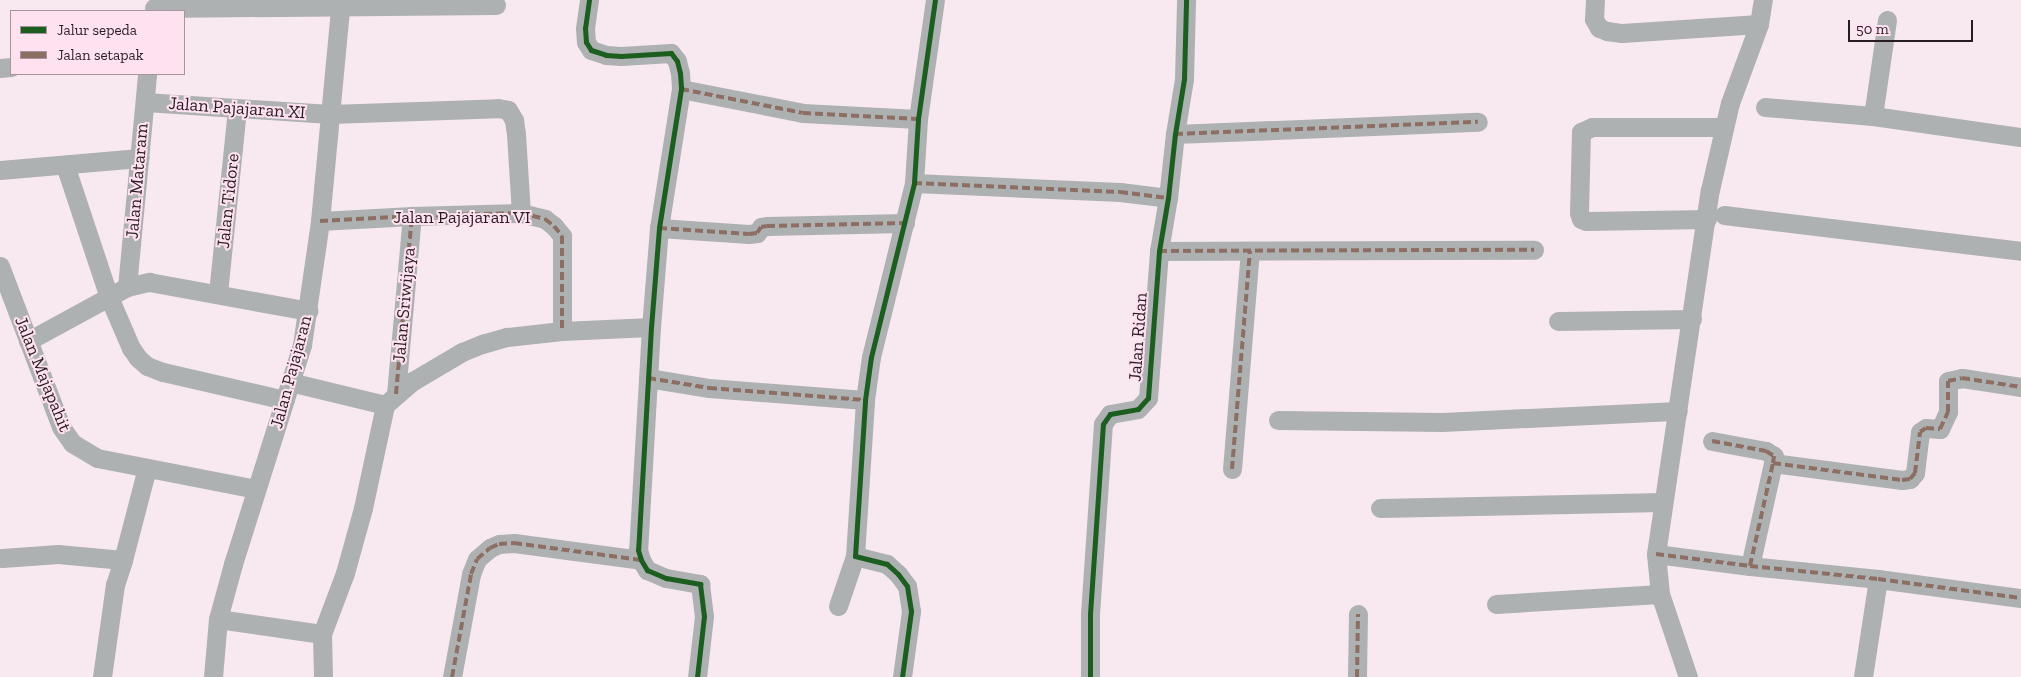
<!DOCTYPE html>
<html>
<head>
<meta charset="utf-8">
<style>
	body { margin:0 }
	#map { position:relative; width:2021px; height:677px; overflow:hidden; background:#f8e8f0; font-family:"Zilla Slab",serif }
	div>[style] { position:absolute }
	.street>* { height:19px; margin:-9.5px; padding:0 9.5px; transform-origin:9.5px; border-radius:9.5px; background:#aeb1b2 }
	.quiet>* { height:4px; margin-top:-2px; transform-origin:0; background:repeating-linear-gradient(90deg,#8d6e63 0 8px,transparent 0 12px) }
	.cycleway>* { height:5px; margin:-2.5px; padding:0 2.5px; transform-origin:2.5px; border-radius:2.5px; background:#1b5e20 }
	span { translate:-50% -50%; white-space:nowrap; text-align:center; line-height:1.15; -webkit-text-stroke:4px #fee2f0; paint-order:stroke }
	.street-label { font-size:18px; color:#281c23 }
	.legend { position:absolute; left:10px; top:10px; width:175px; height:65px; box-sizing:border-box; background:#fee2f0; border:1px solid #a8939e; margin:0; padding:6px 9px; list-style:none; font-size:15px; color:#281c23 }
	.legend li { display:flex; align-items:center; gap:10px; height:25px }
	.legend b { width:25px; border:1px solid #a8939e }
	.scale { position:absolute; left:1848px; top:20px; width:125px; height:22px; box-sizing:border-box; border:2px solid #281c23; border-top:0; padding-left:6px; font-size:15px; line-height:18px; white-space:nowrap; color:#281c23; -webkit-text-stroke:4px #fee2f0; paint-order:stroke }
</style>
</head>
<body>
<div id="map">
	<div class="street">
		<div style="left:589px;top:0;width:28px;rotate:98deg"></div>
		<div style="left:585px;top:28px;width:14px;rotate:86deg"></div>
		<div style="left:586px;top:42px;width:9px;rotate:58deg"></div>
		<div style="left:591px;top:50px;width:16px;rotate:18deg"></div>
		<div style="left:606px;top:55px;width:15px;rotate:4deg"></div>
		<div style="left:621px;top:56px;width:50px;rotate:-3.4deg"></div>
		<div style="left:671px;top:53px;width:10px;rotate:53deg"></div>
		<div style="left:677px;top:61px;width:12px;rotate:76deg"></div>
		<div style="left:680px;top:73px;width:16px;rotate:86deg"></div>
		<div style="left:681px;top:89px;width:141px;rotate:99deg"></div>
		<div style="left:659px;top:228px;width:99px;rotate:94.6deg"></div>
		<div style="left:651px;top:327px;width:223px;rotate:93.3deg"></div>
		<div style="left:638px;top:550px;width:10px;rotate:73deg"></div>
		<div style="left:641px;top:560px;width:12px;rotate:59deg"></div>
		<div style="left:647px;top:570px;width:21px;rotate:23deg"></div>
		<div style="left:666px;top:578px;width:35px;rotate:10deg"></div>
		<div style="left:700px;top:584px;width:32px;rotate:83deg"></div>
		<div style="left:704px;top:616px;width:61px;rotate:96.5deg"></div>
		<div style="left:1595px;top:0;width:19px;rotate:93deg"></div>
		<div style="left:1594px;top:19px;width:10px;rotate:61deg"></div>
		<div style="left:1599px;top:28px;width:9px;rotate:21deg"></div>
		<div style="left:1607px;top:31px;width:15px;rotate:8deg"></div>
		<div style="left:1622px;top:33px;width:137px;rotate:-3.8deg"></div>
		<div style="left:154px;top:8px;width:342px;rotate:-0.5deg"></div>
		<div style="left:0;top:68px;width:11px;rotate:-5deg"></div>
		<div style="left:681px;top:89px;width:124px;rotate:11.1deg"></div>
		<div style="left:803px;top:113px;width:115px;rotate:3deg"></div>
		<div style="left:145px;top:102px;width:185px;rotate:3.7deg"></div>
		<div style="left:330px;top:114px;width:168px;rotate:-2deg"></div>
		<div style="left:498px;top:108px;width:10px;rotate:11deg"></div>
		<div style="left:508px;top:110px;width:12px;rotate:59deg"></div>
		<div style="left:514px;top:120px;width:14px;rotate:82deg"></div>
		<div style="left:516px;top:134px;width:79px;rotate:86.4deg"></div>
		<div style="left:1765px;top:107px;width:108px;rotate:4.8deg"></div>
		<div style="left:1873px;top:116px;width:149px;rotate:8.1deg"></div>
		<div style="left:1873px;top:116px;width:97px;rotate:-81.7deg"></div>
		<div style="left:1175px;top:134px;width:303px;rotate:-2.3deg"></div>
		<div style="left:65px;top:165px;width:139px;rotate:71.6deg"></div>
		<div style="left:109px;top:297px;width:56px;rotate:66.7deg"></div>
		<div style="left:131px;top:348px;width:12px;rotate:55deg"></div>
		<div style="left:138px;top:358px;width:12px;rotate:42deg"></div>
		<div style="left:147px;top:366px;width:17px;rotate:21deg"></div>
		<div style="left:163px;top:372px;width:125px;rotate:12.9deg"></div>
		<div style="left:0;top:170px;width:140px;rotate:-4.9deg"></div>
		<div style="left:914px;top:183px;width:206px;rotate:2.5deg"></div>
		<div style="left:1120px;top:192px;width:48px;rotate:7.1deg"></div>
		<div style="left:1724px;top:215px;width:299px;rotate:6.9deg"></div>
		<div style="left:1707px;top:219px;width:121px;rotate:179.1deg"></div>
		<div style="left:1586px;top:221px;width:5px;rotate:-158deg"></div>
		<div style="left:1581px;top:219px;width:6px;rotate:-108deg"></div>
		<div style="left:1579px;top:213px;width:81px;rotate:-88.6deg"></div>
		<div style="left:1581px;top:132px;width:12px;rotate:-24deg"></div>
		<div style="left:1592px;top:127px;width:132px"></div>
		<div style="left:320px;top:221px;width:92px;rotate:-3.1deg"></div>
		<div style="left:412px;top:216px;width:109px;rotate:-1.6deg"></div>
		<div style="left:521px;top:213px;width:25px;rotate:14deg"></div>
		<div style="left:545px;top:219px;width:11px;rotate:38deg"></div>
		<div style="left:554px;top:226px;width:13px;rotate:51deg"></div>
		<div style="left:562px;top:236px;width:95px;rotate:90deg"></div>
		<div style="left:659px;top:228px;width:90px;rotate:3.8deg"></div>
		<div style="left:749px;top:234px;width:8px;rotate:-7deg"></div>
		<div style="left:757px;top:233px;width:7px;rotate:-56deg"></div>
		<div style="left:761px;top:227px;width:6px;rotate:-9deg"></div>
		<div style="left:767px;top:226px;width:138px;rotate:-1.2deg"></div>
		<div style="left:1159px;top:251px;width:375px;rotate:-0.2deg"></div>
		<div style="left:0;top:266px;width:172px;rotate:69.2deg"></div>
		<div style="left:61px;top:427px;width:19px;rotate:55deg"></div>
		<div style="left:72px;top:443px;width:29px;rotate:31deg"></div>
		<div style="left:97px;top:458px;width:162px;rotate:11deg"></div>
		<div style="left:127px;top:287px;width:214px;rotate:-84.6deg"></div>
		<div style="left:218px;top:293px;width:185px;rotate:-84.1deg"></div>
		<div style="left:1558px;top:321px;width:134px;rotate:-0.9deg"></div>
		<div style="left:28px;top:341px;width:113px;rotate:-28.6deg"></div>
		<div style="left:127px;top:287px;width:23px;rotate:-13deg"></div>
		<div style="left:149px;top:282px;width:162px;rotate:10.3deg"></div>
		<div style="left:648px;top:378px;width:62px;rotate:9.3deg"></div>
		<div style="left:709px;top:388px;width:156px;rotate:4.4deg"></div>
		<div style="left:290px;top:382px;width:98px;rotate:13.6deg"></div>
		<div style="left:385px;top:405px;width:37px;rotate:-41deg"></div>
		<div style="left:413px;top:381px;width:57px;rotate:-30.6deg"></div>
		<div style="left:462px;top:352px;width:22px;rotate:-22deg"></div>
		<div style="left:482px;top:344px;width:26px;rotate:-16deg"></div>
		<div style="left:507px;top:337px;width:55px;rotate:-6.2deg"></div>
		<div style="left:562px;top:331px;width:89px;rotate:-2.6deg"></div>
		<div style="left:396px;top:394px;width:179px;rotate:-84.9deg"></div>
		<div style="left:1278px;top:420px;width:164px;rotate:0.7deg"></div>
		<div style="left:1442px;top:422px;width:236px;rotate:-2.7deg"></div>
		<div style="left:1712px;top:441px;width:55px;rotate:10.5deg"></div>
		<div style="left:1766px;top:451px;width:9px;rotate:32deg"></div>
		<div style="left:1774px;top:456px;width:7px;rotate:98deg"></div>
		<div style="left:1232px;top:469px;width:219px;rotate:-85.3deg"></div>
		<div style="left:1380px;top:508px;width:282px;rotate:-1.2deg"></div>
		<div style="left:1656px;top:554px;width:95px;rotate:7.3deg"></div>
		<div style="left:1750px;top:566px;width:129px;rotate:5.8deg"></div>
		<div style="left:1878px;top:579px;width:144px;rotate:7.6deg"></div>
		<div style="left:2px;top:558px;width:56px;rotate:-4.1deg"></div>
		<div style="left:58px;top:554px;width:65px;rotate:5.3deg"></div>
		<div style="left:1750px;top:566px;width:106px;rotate:-77.4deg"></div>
		<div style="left:1773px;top:463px;width:130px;rotate:7.5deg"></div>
		<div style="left:1902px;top:480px;width:8px;rotate:-7deg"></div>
		<div style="left:1910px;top:479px;width:8px;rotate:-50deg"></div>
		<div style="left:1915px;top:473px;width:41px;rotate:-83deg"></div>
		<div style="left:1920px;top:432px;width:7px;rotate:-34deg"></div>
		<div style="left:1926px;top:428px;width:14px;rotate:4deg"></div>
		<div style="left:1940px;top:429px;width:19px;rotate:-65deg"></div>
		<div style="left:1948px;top:412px;width:31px;rotate:-90deg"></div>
		<div style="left:1948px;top:381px;width:14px;rotate:-12deg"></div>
		<div style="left:1962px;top:378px;width:60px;rotate:8.7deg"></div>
		<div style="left:1496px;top:604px;width:164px;rotate:-3.5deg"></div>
		<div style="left:838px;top:606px;width:53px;rotate:-71.2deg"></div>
		<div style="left:218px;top:619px;width:105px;rotate:8.2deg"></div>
		<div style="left:102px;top:677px;width:93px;rotate:-82deg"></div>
		<div style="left:115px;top:585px;width:26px;rotate:-72deg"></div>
		<div style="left:123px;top:560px;width:95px;rotate:-75.4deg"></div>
		<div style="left:213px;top:677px;width:58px;rotate:-85.1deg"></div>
		<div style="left:218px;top:619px;width:57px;rotate:-74.7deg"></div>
		<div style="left:233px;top:564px;width:230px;rotate:-72.5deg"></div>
		<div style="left:302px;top:345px;width:125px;rotate:-81.7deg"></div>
		<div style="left:320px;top:221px;width:222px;rotate:-84.6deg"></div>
		<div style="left:323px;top:677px;width:43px;rotate:-91.3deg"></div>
		<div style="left:322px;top:634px;width:65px;rotate:-69.3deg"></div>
		<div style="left:345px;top:573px;width:67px;rotate:-74.5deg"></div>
		<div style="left:363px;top:508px;width:105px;rotate:-77.9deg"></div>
		<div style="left:452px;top:677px;width:105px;rotate:-79.5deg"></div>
		<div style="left:471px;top:574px;width:16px;rotate:-68deg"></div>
		<div style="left:477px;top:559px;width:17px;rotate:-40deg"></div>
		<div style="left:490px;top:548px;width:10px;rotate:-24deg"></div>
		<div style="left:499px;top:544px;width:15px;rotate:-4deg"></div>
		<div style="left:514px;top:543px;width:128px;rotate:7.6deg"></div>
		<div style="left:902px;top:677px;width:67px;rotate:-82.2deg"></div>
		<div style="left:911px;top:611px;width:25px;rotate:-99deg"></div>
		<div style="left:907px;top:586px;width:15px;rotate:-127deg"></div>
		<div style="left:898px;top:574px;width:15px;rotate:-138deg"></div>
		<div style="left:887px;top:564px;width:33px;rotate:-166deg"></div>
		<div style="left:855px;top:556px;width:156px;rotate:-86.3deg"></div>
		<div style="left:865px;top:400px;width:43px;rotate:-82.1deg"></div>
		<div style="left:871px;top:357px;width:179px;rotate:-76.1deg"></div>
		<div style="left:914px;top:183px;width:64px;rotate:-86.4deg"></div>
		<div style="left:918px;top:119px;width:120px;rotate:-81.9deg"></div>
		<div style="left:1090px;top:677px;width:63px;rotate:-90deg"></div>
		<div style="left:1090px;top:614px;width:190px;rotate:-86.1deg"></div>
		<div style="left:1103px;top:424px;width:12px;rotate:-55deg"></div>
		<div style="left:1110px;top:414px;width:28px;rotate:-10deg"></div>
		<div style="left:1138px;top:409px;width:15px;rotate:-48deg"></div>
		<div style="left:1148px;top:398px;width:147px;rotate:-85.7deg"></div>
		<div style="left:1159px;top:251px;width:54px;rotate:-80.4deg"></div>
		<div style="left:1168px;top:198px;width:64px;rotate:-83.8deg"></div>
		<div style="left:1175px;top:134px;width:56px;rotate:-80.7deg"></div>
		<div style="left:1184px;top:79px;width:79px;rotate:-88.5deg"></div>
		<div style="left:1357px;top:677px;width:63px;rotate:-89.1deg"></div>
		<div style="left:1688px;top:677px;width:88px;rotate:-108.6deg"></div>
		<div style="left:1660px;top:594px;width:40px;rotate:-95.7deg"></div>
		<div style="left:1656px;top:554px;width:368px;rotate:-81.6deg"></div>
		<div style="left:1710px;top:190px;width:89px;rotate:-77.1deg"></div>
		<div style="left:1730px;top:103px;width:84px;rotate:-69.8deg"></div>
		<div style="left:1759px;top:24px;width:24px;rotate:-81deg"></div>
		<div style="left:1863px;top:677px;width:99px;rotate:-81.3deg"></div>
	</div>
	<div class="quiet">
		<div style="left:681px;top:89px;width:124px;rotate:11.1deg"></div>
		<div style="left:803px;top:113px;width:115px;rotate:3deg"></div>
		<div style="left:1175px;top:134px;width:303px;rotate:-2.3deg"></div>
		<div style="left:914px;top:183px;width:206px;rotate:2.5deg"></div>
		<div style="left:1120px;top:192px;width:48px;rotate:7.1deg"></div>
		<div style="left:320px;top:221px;width:92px;rotate:-3.1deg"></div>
		<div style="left:412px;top:216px;width:109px;rotate:-1.6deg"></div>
		<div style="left:521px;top:213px;width:25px;rotate:14deg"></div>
		<div style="left:545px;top:219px;width:11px;rotate:38deg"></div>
		<div style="left:554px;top:226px;width:13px;rotate:51deg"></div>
		<div style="left:562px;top:236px;width:95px;rotate:90deg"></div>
		<div style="left:659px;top:228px;width:90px;rotate:3.8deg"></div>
		<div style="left:749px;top:234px;width:8px;rotate:-7deg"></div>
		<div style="left:757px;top:233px;width:7px;rotate:-56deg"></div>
		<div style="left:761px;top:227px;width:6px;rotate:-9deg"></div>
		<div style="left:767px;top:226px;width:138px;rotate:-1.2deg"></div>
		<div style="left:1159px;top:251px;width:375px;rotate:-0.2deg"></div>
		<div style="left:648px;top:378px;width:62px;rotate:9.3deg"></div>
		<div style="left:709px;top:388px;width:156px;rotate:4.4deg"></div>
		<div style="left:396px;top:394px;width:179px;rotate:-84.9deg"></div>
		<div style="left:1712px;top:441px;width:55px;rotate:10.5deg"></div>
		<div style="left:1766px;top:451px;width:9px;rotate:32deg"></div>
		<div style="left:1774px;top:456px;width:7px;rotate:98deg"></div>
		<div style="left:1232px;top:469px;width:219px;rotate:-85.3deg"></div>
		<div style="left:1656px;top:554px;width:95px;rotate:7.3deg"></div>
		<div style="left:1750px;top:566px;width:129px;rotate:5.8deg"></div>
		<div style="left:1878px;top:579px;width:144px;rotate:7.6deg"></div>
		<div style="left:1750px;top:566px;width:106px;rotate:-77.4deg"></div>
		<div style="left:1773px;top:463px;width:130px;rotate:7.5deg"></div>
		<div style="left:1902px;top:480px;width:8px;rotate:-7deg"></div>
		<div style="left:1910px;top:479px;width:8px;rotate:-50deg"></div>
		<div style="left:1915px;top:473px;width:41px;rotate:-83deg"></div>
		<div style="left:1920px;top:432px;width:7px;rotate:-34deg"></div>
		<div style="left:1926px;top:428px;width:14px;rotate:4deg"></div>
		<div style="left:1940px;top:429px;width:19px;rotate:-65deg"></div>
		<div style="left:1948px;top:412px;width:31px;rotate:-90deg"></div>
		<div style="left:1948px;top:381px;width:14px;rotate:-12deg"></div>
		<div style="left:1962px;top:378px;width:60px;rotate:8.7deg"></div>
		<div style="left:452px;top:677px;width:105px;rotate:-79.5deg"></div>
		<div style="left:471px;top:574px;width:16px;rotate:-68deg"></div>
		<div style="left:477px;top:559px;width:17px;rotate:-40deg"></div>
		<div style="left:490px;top:548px;width:10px;rotate:-24deg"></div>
		<div style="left:499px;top:544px;width:15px;rotate:-4deg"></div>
		<div style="left:514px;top:543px;width:128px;rotate:7.6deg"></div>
		<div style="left:1357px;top:677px;width:63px;rotate:-89.1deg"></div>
	</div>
	<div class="cycleway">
		<div style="left:589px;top:0;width:28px;rotate:98deg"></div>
		<div style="left:585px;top:28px;width:14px;rotate:86deg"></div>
		<div style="left:586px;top:42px;width:9px;rotate:58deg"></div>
		<div style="left:591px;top:50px;width:16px;rotate:18deg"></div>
		<div style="left:606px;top:55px;width:15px;rotate:4deg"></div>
		<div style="left:621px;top:56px;width:50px;rotate:-3.4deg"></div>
		<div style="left:671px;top:53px;width:10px;rotate:53deg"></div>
		<div style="left:677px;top:61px;width:12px;rotate:76deg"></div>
		<div style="left:680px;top:73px;width:16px;rotate:86deg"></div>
		<div style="left:681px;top:89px;width:141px;rotate:99deg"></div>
		<div style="left:659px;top:228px;width:99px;rotate:94.6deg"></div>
		<div style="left:651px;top:327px;width:223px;rotate:93.3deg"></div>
		<div style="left:638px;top:550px;width:10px;rotate:73deg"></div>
		<div style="left:641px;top:560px;width:12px;rotate:59deg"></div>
		<div style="left:647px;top:570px;width:21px;rotate:23deg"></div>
		<div style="left:666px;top:578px;width:35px;rotate:10deg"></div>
		<div style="left:700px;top:584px;width:32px;rotate:83deg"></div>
		<div style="left:704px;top:616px;width:61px;rotate:96.5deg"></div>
		<div style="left:902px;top:677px;width:67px;rotate:-82.2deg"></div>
		<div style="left:911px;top:611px;width:25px;rotate:-99deg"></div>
		<div style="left:907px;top:586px;width:15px;rotate:-127deg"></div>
		<div style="left:898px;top:574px;width:15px;rotate:-138deg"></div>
		<div style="left:887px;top:564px;width:33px;rotate:-166deg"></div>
		<div style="left:855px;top:556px;width:156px;rotate:-86.3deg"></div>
		<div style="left:865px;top:400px;width:43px;rotate:-82.1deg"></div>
		<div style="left:871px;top:357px;width:179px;rotate:-76.1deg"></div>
		<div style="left:914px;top:183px;width:64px;rotate:-86.4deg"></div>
		<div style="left:918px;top:119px;width:120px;rotate:-81.9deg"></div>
		<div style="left:1090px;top:677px;width:63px;rotate:-90deg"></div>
		<div style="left:1090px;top:614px;width:190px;rotate:-86.1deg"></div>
		<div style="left:1103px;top:424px;width:12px;rotate:-55deg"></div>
		<div style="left:1110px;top:414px;width:28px;rotate:-10deg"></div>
		<div style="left:1138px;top:409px;width:15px;rotate:-48deg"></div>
		<div style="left:1148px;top:398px;width:147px;rotate:-85.7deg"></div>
		<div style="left:1159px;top:251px;width:54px;rotate:-80.4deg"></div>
		<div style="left:1168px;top:198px;width:64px;rotate:-83.8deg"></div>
		<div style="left:1175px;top:134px;width:56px;rotate:-80.7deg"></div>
		<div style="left:1184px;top:79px;width:79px;rotate:-88.5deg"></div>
	</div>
	<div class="street-label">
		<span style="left:237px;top:108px;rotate:4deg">Jalan Pajajaran XI</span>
		<span style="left:137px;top:181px;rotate:-85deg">Jalan Mataram</span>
		<span style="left:228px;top:201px;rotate:-84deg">Jalan Tidore</span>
		<span style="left:462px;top:217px">Jalan Pajajaran VI</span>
		<span style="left:404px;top:305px;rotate:-85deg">Jalan Sriwijaya</span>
		<span style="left:1138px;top:337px;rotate:-86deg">Jalan Ridan</span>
		<span style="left:291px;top:372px;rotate:-75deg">Jalan Pajajaran</span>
		<span style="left:43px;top:374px;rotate:68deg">Jalan Majapahit</span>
	</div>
	<ul class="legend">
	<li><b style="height:6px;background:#1b5e20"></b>Jalur sepeda</li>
	<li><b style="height:6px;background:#8d6e63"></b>Jalan setapak</li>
	</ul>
	<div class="scale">50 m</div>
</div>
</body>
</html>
